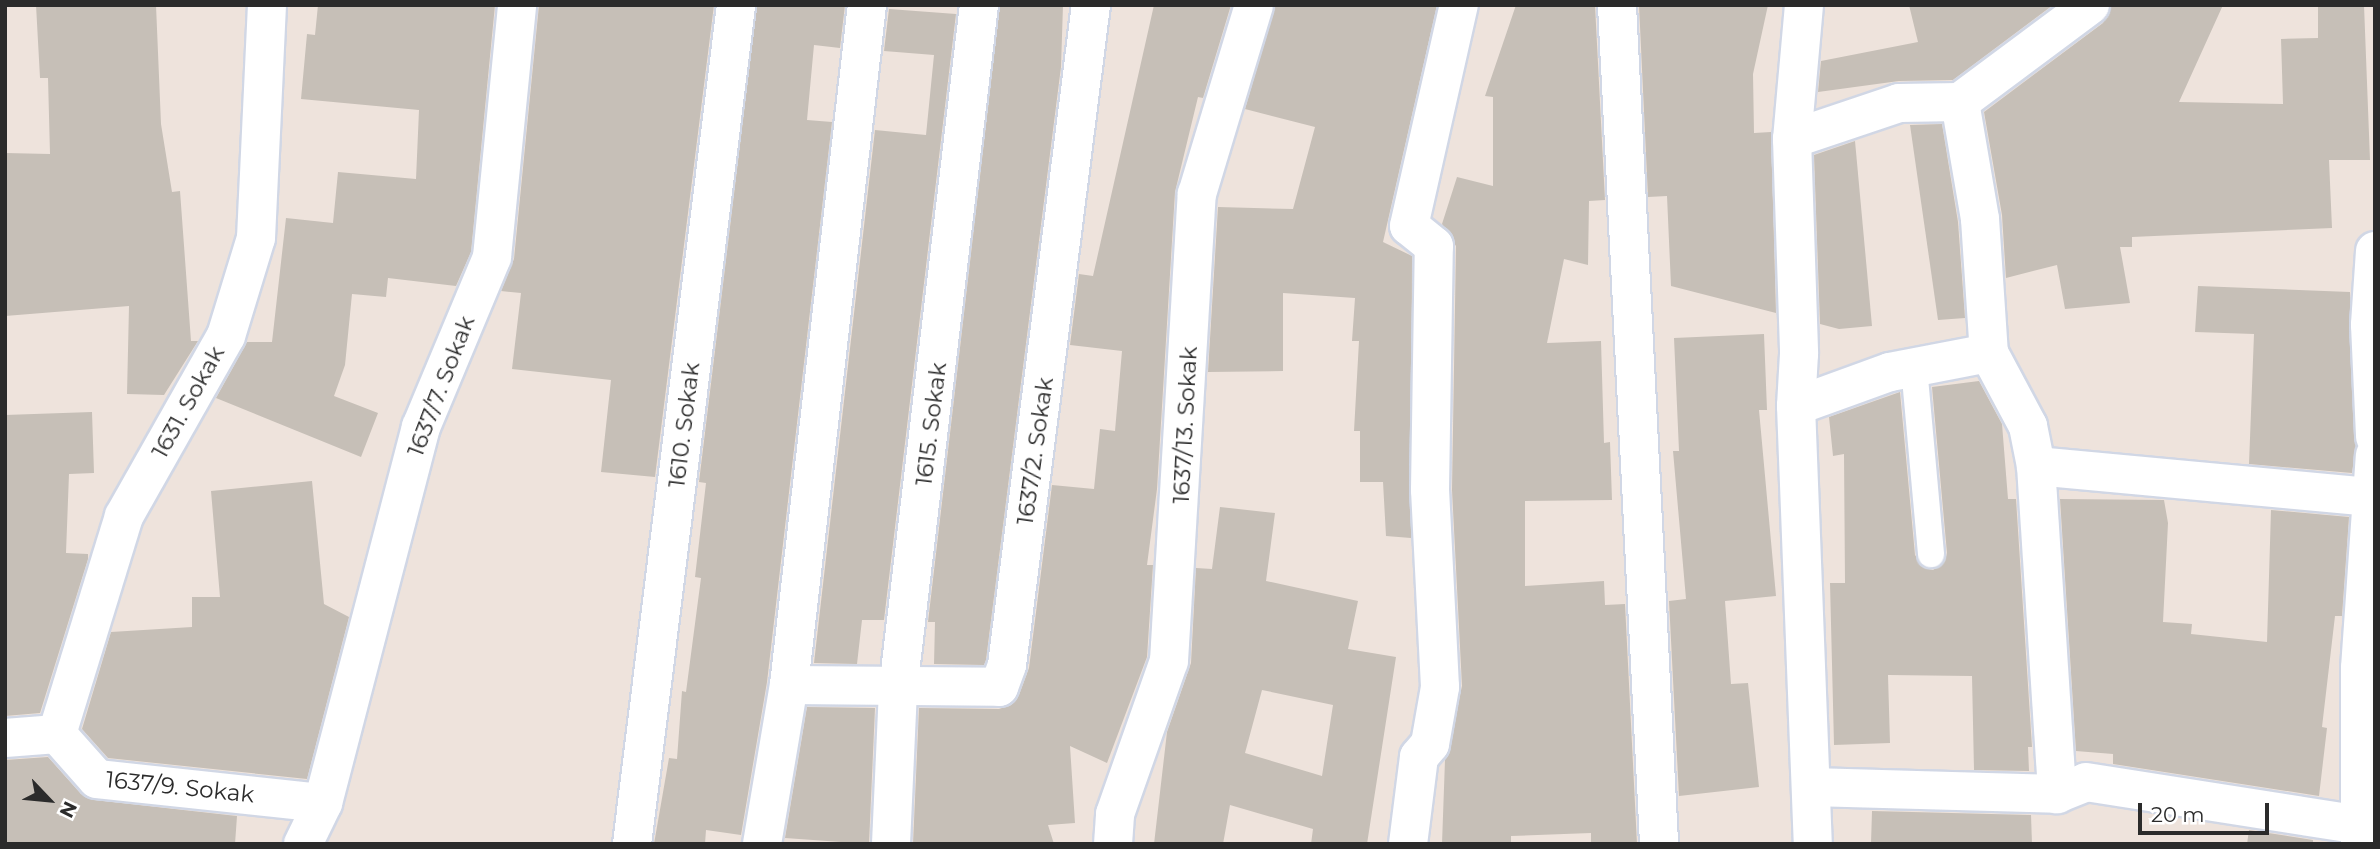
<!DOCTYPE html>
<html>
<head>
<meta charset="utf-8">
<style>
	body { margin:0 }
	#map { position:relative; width:2380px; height:849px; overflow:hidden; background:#eee3dc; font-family:Montserrat,sans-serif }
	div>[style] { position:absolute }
	.building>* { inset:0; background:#c6bfb7 }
	.roads { filter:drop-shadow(2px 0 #d1d7e5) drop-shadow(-2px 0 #d1d7e5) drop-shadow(0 2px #d1d7e5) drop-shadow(0 -2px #d1d7e5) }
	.service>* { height:26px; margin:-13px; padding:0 13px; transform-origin:13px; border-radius:13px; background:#fff }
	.minor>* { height:38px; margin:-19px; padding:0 19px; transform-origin:19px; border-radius:19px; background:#fff }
	.tertiary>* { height:38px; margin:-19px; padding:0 19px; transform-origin:19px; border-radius:19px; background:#fff }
	.secondary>* { height:38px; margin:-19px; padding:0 19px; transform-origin:19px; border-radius:19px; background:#fff }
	span { translate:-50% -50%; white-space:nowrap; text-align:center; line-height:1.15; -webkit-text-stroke:5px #fff; paint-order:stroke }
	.street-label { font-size:23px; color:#2b2b2b }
	.frame { position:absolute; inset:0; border:7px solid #2b2b2b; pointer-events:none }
	.north { position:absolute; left:14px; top:765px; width:70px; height:70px; -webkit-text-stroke:5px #fff; paint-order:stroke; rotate:116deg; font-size:19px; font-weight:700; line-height:28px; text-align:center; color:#2b2b2b }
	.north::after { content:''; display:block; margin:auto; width:24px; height:32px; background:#2b2b2b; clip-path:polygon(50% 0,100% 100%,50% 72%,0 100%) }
	.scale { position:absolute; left:2138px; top:803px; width:131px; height:32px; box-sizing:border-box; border:4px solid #2b2b2b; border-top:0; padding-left:9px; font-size:21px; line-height:24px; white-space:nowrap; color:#2b2b2b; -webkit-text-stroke:5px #fff; paint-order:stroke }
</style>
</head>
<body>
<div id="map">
	<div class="building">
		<div style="clip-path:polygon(36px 5px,156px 5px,161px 124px,172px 192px,180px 191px,191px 341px,198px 341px,164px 395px,127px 394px,129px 306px,5px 316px,5px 153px,50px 154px,48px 78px,40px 78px)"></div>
		<div style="clip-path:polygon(318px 5px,495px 5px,471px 252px,456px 286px,388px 278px,386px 297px,352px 294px,345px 365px,334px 396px,378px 413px,361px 457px,216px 398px,247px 342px,272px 342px,286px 218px,333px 223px,338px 172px,416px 179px,419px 110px,301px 99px,307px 34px,315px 35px)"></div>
		<div style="clip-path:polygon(539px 5px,714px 5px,655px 477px,601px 472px,611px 380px,512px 369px,521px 293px,501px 291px,514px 259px)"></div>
		<div style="clip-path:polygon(757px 5px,845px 5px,840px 48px,814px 45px,807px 120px,832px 122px,767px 682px,741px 835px,706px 830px,705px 844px,654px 844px,669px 758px,677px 759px,682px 691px,686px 692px,701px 578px,695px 577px,706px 483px,699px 482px)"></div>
		<div style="clip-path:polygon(1000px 5px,1063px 5px,1061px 67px,986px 660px,984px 665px,934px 664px,935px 622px,928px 622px)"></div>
		<div style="clip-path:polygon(1154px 5px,1231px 5px,1203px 98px,1198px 97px,1175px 192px,1157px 489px,1147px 565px,1153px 565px,1147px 657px,1107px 763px,1070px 746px,1075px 823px,1048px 825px,1054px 844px,913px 844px,919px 708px,999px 709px,1011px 705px,1019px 695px,1029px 668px,1052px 485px,1094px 489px,1100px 429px,1115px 431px,1122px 351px,1070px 345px,1079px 274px,1093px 276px)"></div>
		<div style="clip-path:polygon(1275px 5px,1437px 5px,1383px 242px,1412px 256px,1411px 538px,1386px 536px,1383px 482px,1360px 482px,1360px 431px,1354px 431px,1359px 341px,1352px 341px,1355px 298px,1283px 293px,1283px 371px,1208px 372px,1218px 207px,1293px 209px,1315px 127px,1245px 109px)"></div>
		<div style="clip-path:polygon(1516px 5px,1595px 5px,1605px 200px,1589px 201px,1588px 265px,1564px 259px,1547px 343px,1601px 341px,1604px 443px,1610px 442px,1612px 500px,1525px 501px,1525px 586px,1604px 581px,1605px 605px,1625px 604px,1637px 844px,1591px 844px,1591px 833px,1511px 836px,1511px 844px,1442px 844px,1445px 760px,1462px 686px,1452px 490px,1456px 246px,1442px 224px,1457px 177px,1493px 186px,1493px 97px,1485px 96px)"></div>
		<div style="clip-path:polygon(1639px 5px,1768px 5px,1753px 74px,1754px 133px,1771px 132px,1776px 313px,1671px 286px,1667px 196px,1648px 197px)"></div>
		<div style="clip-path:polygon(1909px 5px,2053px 5px,1953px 80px,1899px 81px,1818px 92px,1821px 61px,1918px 42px)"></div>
		<div style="clip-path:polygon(2111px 5px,2223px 5px,2179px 102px,2283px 104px,2281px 39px,2318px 38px,2318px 5px,2364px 5px,2370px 160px,2329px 160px,2332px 228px,2132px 237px,2132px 247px,2120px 247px,2130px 303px,2065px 309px,2057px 265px,2006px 278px,2002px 215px,1984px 112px,2103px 23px)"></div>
		<div style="clip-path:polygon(889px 9px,956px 14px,884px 620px,862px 620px,857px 664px,814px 663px,875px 130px,926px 135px,934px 55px,884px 51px)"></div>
		<div style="clip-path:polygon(1942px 124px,1958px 222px,1965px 318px,1938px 320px,1910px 125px)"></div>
		<div style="clip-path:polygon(1855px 141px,1872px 326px,1839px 329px,1820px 324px,1814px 155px)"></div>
		<div style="clip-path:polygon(2198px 286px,2350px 292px,2356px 447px,2352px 473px,2249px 464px,2254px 334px,2195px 332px)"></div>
		<div style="clip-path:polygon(1764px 334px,1767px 410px,1759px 410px,1776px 596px,1725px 601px,1731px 684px,1748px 683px,1759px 787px,1679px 796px,1669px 601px,1686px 599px,1673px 451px,1679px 451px,1674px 338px)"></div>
		<div style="clip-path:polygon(1979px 381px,2002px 424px,2008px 499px,2016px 499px,2032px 747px,2028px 747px,2029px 771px,1974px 770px,1972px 676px,1888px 675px,1890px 743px,1834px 745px,1830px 583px,1845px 583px,1844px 454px,1833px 456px,1829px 417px,1900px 392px,1915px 555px,1924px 568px,1933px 570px,1945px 561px,1947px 553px,1932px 387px)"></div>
		<div style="clip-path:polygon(92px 412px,94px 473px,69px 474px,66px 553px,88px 554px,88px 559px,40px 713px,5px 716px,5px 415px)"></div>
		<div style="clip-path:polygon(312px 481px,324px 604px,349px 617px,307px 779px,108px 758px,82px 729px,111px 632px,192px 627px,192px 597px,220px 597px,211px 491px)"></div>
		<div style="clip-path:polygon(2060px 499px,2164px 500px,2168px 523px,2163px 622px,2192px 624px,2191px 634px,2267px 642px,2271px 510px,2349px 517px,2342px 616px,2335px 616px,2322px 727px,2327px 728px,2319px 796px,2113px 764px,2113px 754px,2076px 751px)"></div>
		<div style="clip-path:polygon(evenodd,1220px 507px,1275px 513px,1266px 581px,1358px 601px,1348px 649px,1396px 657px,1367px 844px,1311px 844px,1313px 829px,1230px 805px,1223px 844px,1154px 844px,1167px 732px,1191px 663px,1196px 568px,1212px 569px,1220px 507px,1262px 690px,1333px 705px,1322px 776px,1245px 753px,1262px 690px)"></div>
		<div style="clip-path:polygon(807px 707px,875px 708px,869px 844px,785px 838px)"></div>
		<div style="clip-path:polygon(48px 757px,81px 794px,94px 800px,237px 816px,235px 844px,5px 844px,5px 760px)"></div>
		<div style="clip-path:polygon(1872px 811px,2031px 815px,2032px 844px,1871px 844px)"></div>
		<div style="clip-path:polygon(2249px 830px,2313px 840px,2313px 844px,2247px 844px)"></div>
	</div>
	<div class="roads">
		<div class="service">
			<div style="left:1914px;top:367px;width:188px;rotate:84.8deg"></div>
		</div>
		<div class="minor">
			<div style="left:1960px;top:102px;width:119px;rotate:80.3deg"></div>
			<div style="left:1980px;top:219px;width:134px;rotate:86.2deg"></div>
			<div style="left:1989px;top:353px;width:83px;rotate:61.9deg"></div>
			<div style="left:2028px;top:426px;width:41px;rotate:78.7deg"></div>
			<div style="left:2036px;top:466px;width:329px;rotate:86.3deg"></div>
			<div style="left:1792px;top:139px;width:113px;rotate:-18.6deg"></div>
			<div style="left:1899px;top:103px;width:61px;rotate:-0.9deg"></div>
			<div style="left:1960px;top:102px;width:162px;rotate:-36.7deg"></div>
			<div style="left:1796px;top:406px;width:100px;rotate:-19.9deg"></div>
			<div style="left:1890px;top:372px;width:101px;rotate:-10.9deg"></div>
			<div style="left:2036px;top:466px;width:337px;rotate:5.3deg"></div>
			<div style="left:789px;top:685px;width:210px;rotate:0.5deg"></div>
			<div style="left:999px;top:687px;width:23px;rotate:-70deg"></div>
			<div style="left:1007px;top:665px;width:665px;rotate:-82.75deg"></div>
			<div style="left:57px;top:734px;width:60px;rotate:48.4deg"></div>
			<div style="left:97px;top:779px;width:227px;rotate:6.1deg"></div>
			<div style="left:5px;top:738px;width:52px;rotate:-4.4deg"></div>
			<div style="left:57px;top:734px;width:228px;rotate:-72.9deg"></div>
			<div style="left:124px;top:516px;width:207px;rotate:-60.5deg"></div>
			<div style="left:226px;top:336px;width:102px;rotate:-73deg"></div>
			<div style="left:256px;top:238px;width:233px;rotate:-87.3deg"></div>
			<div style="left:1811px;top:787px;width:246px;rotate:1.6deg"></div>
			<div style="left:2057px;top:794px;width:31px;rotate:-22deg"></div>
			<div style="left:2086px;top:782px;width:278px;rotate:8.9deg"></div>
			<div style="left:303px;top:844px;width:46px;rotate:-64deg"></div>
			<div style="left:323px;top:803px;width:389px;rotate:-75.4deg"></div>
			<div style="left:421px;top:427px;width:184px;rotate:-67.3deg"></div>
			<div style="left:492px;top:257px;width:253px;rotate:-84.3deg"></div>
			<div style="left:762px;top:844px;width:161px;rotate:-80.4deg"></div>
			<div style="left:789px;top:685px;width:684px;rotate:-83.46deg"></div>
			<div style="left:891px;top:844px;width:155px;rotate:-87.4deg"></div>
			<div style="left:898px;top:689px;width:689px;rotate:-83.25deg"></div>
			<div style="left:1113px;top:844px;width:30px;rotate:-86deg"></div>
			<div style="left:1115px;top:814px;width:162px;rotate:-70.6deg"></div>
			<div style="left:1169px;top:661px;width:468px;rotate:-86.6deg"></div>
			<div style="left:1197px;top:194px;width:197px;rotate:-73.2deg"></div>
			<div style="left:1408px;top:844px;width:88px;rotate:-82.8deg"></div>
			<div style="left:1419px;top:757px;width:17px;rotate:-50deg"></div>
			<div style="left:1430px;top:744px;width:58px;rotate:-80deg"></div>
			<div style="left:1440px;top:687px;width:197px;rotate:-92.9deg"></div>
			<div style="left:1430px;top:490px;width:244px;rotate:-89.1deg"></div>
			<div style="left:1434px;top:246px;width:32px;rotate:-141deg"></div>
			<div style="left:1409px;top:226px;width:227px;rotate:-77.3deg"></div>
		</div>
		<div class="tertiary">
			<div style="left:1617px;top:5px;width:840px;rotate:87.13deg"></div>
			<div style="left:1804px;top:5px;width:135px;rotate:95.1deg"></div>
			<div style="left:1792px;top:139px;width:215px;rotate:88.1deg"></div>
			<div style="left:1799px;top:354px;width:52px;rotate:93.3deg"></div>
			<div style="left:1796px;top:406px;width:438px;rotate:87.8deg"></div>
		</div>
		<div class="secondary">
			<div style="left:2375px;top:251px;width:74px;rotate:93.9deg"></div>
			<div style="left:2370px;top:325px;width:112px;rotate:87.4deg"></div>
			<div style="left:632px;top:844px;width:845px;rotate:-82.93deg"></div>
			<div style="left:2360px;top:844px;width:176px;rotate:-90deg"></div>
			<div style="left:2360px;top:668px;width:213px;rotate:-86deg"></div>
		</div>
	</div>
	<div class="street-label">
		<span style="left:441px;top:386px;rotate:-69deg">1637/7. Sokak</span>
		<span style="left:188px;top:402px;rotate:-61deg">1631. Sokak</span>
		<span style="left:931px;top:424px;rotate:-83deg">1615. Sokak</span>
		<span style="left:684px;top:425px;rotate:-83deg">1610. Sokak</span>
		<span style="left:1185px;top:425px;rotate:-87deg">1637/13. Sokak</span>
		<span style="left:1035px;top:451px;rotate:-82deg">1637/2. Sokak</span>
		<span style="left:180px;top:787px;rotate:6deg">1637/9. Sokak</span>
	</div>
	<div class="frame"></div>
	<div class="north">N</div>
	<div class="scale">20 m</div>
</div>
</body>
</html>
